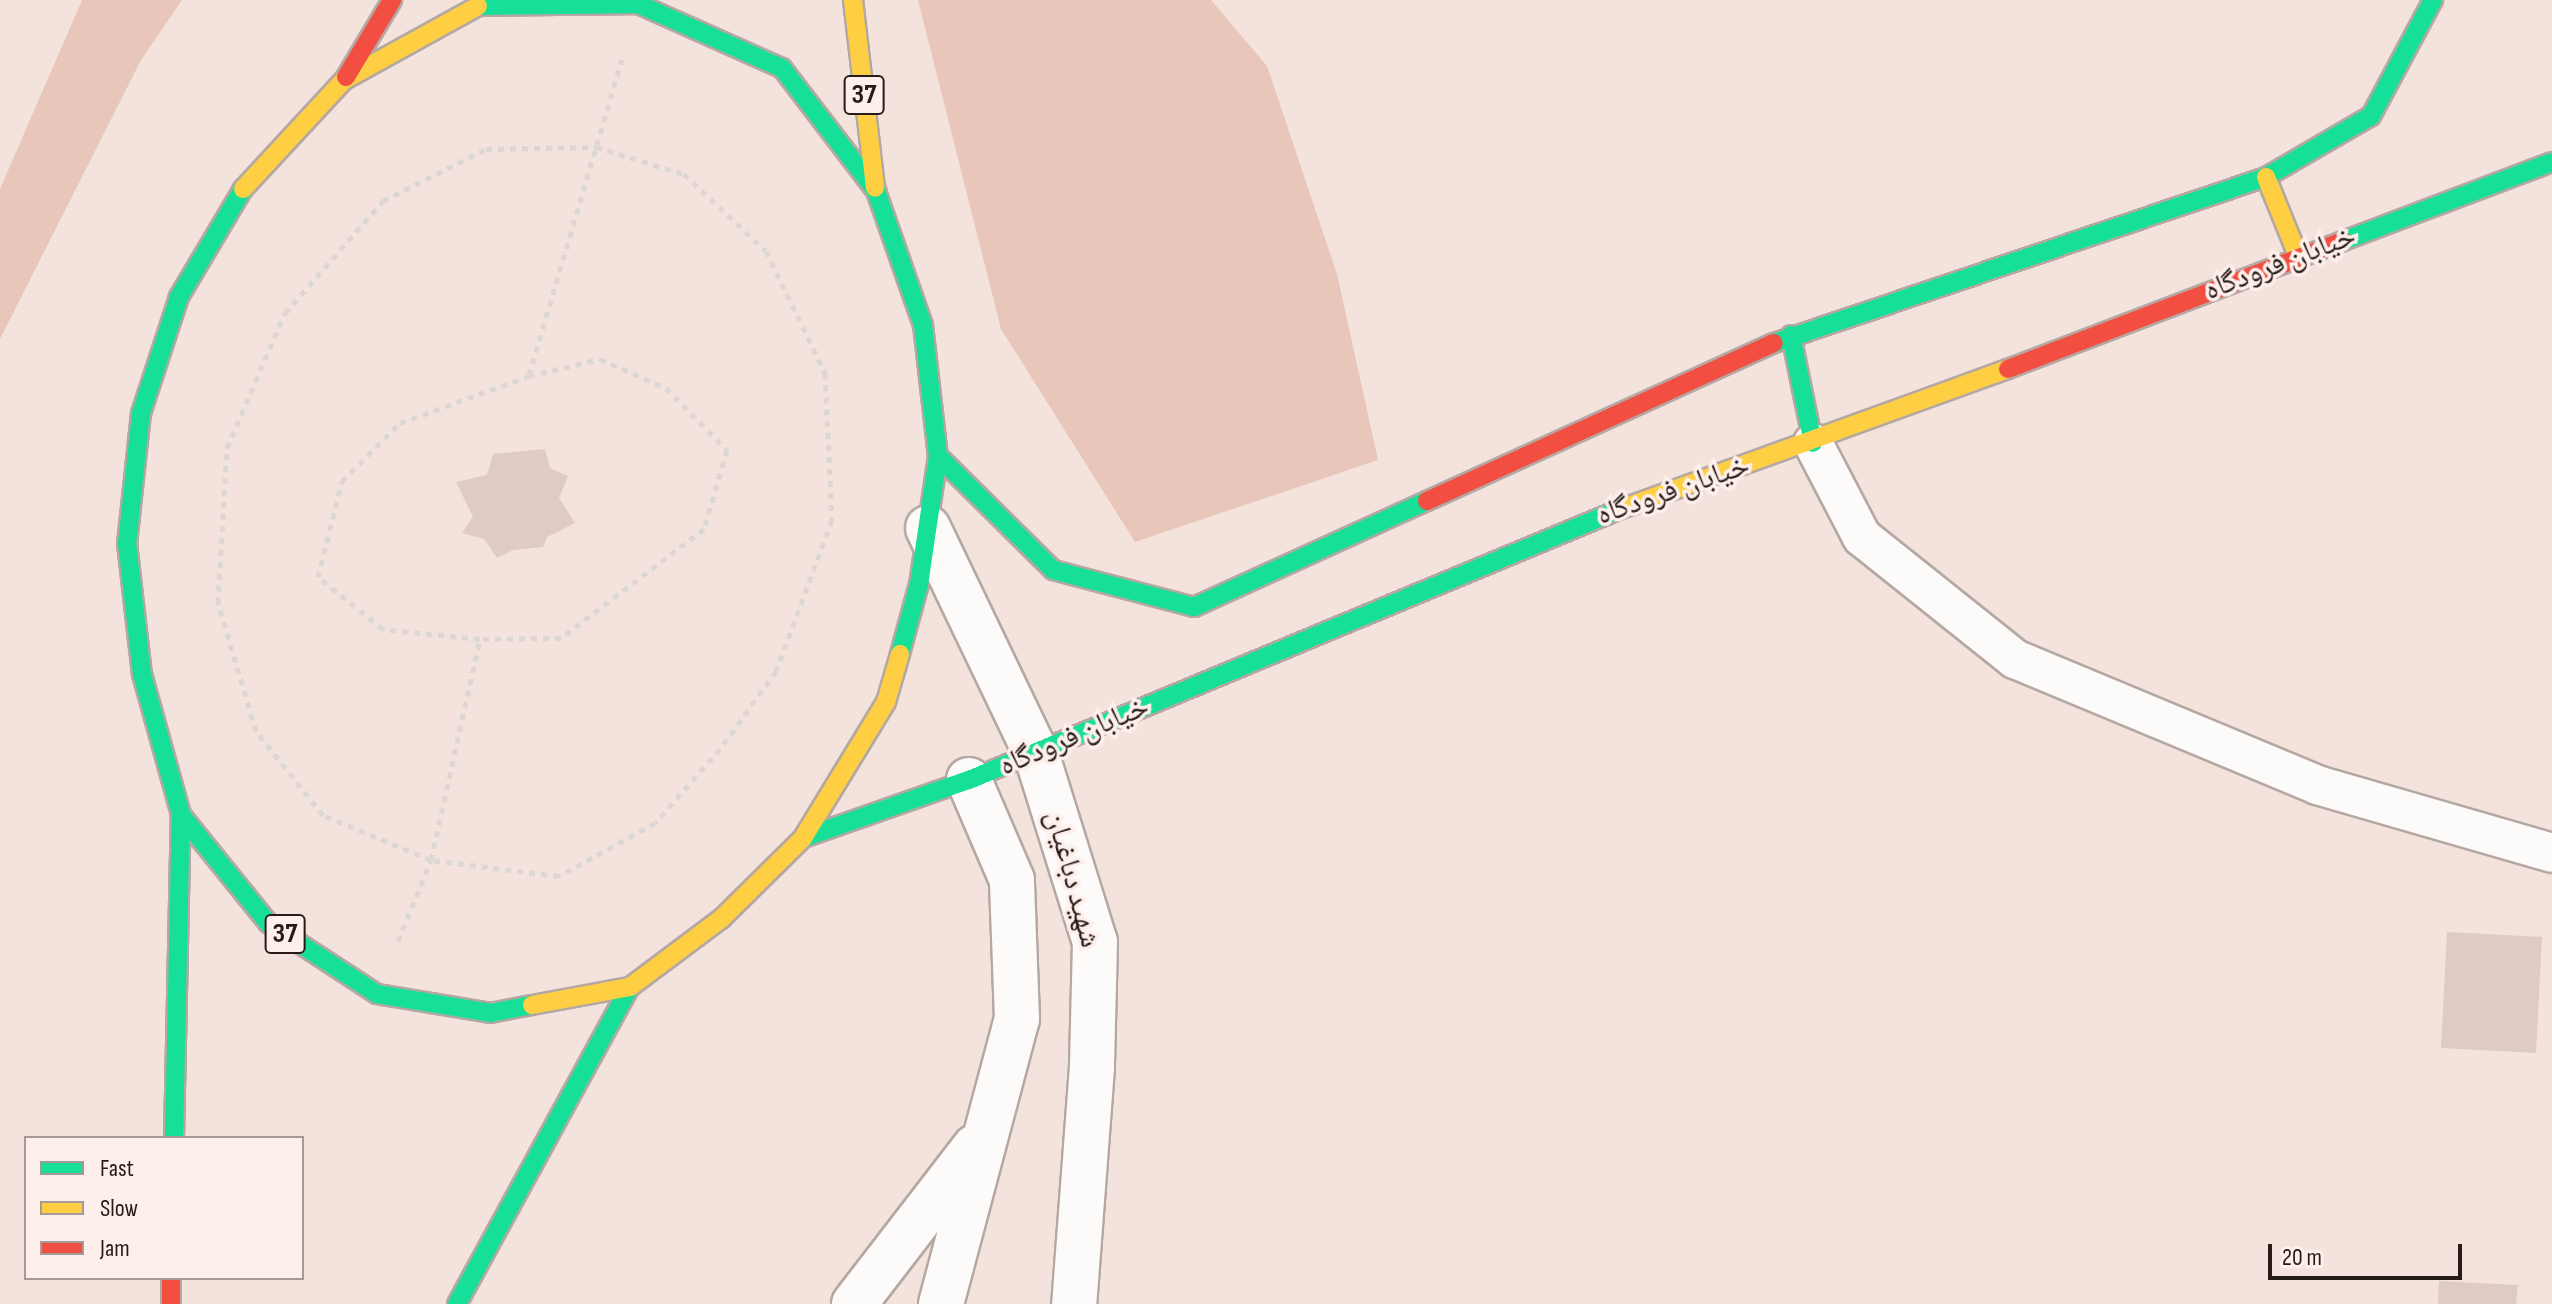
<!DOCTYPE html>
<html>
<head>
<meta charset="utf-8">
<style>
	body { margin:0 }
	#map { position:relative; width:2552px; height:1304px; overflow:hidden; background:#f4e2dc; font-family:"Sofia Sans Condensed","Noto Naskh Arabic",sans-serif }
	div>[style] { position:absolute }
	.green>* { inset:0; background:#e8c6ba }
	.building>* { inset:0; background:#e0cbc4 }
	.path>* { height:5px; margin-top:-2.5px; transform-origin:0; background:repeating-linear-gradient(90deg,#dcd6d4 0 6px,transparent 0 12px) }
	.roads { filter:drop-shadow(2px 0 #b5a8a3) drop-shadow(-2px 0 #b5a8a3) drop-shadow(0 2px #b5a8a3) drop-shadow(0 -2px #b5a8a3) }
	.lane>* { height:38px; margin:-19px; padding:0 19px; transform-origin:19px; border-radius:19px; background:#fdfbfa }
	.street>* { height:44px; margin:-22px; padding:0 22px; transform-origin:22px; border-radius:22px; background:#fdfbfa }
	.fast>* { height:18px; margin:-9px; padding:0 9px; transform-origin:9px; border-radius:9px; background:#16e098 }
	.slow>* { height:18px; margin:-9px; padding:0 9px; transform-origin:9px; border-radius:9px; background:#ffcf43 }
	.jam>* { height:18px; margin:-9px; padding:0 9px; transform-origin:9px; border-radius:9px; background:#f24e42 }
	span { translate:-50% -50%; white-space:nowrap; text-align:center; line-height:1.15; -webkit-text-stroke:7px #fdefeb; paint-order:stroke }
	.shield-label span { padding:2px 6px; background:#fdefeb; border:2px solid; border-radius:6px; -webkit-text-stroke-width:0 }
	.shield-label { font-size:28px; color:#271b17; font-weight:700 }
	.street-label { font-size:30px; color:#271b17 }
	.legend { position:absolute; left:24px; top:1136px; width:280px; height:144px; box-sizing:border-box; background:#fdefeb; border:2px solid #a79a96; margin:0; padding:10px 14px; list-style:none; font-size:24px; color:#271b17 }
	.legend li { display:flex; align-items:center; gap:16px; height:40px }
	.legend b { width:40px; border:2px solid #a79a96 }
	.scale { position:absolute; left:2268px; top:1244px; width:194px; height:36px; box-sizing:border-box; border:4px solid #271b17; border-top:0; padding-left:10px; font-size:24px; line-height:28px; white-space:nowrap; color:#271b17; -webkit-text-stroke:6px #fdefeb; paint-order:stroke }
</style>
</head>
<body>
<div id="map">
	<div class="green">
		<div style="clip-path:polygon(82px 0,182px 0,141px 60px,0 339px,0 189px)"></div>
		<div style="clip-path:polygon(918px 0,1211px 0,1267px 66px,1337px 274px,1378px 460px,1135px 542px,1001px 329px)"></div>
	</div>
	<div class="building">
		<div style="clip-path:polygon(545px 449px,550px 468px,568px 476px,559px 498px,575px 523px,547px 537px,543px 547px,513px 550px,497px 558px,484px 539px,462px 533px,473px 517px,456px 482px,487px 475px,493px 454px)"></div>
		<div style="clip-path:polygon(2447px 932px,2542px 937px,2536px 1053px,2441px 1048px)"></div>
		<div style="clip-path:polygon(2439px 1281px,2518px 1285px,2516px 1304px,2438px 1304px)"></div>
	</div>
	<div class="path">
		<div style="left:596px;top:147px;width:92px;rotate:17.1deg"></div>
		<div style="left:684px;top:174px;width:112px;rotate:43.2deg"></div>
		<div style="left:766px;top:251px;width:136px;rotate:64.2deg"></div>
		<div style="left:825px;top:373px;width:147px;rotate:87.3deg"></div>
		<div style="left:832px;top:520px;width:161px;rotate:110.3deg"></div>
		<div style="left:776px;top:671px;width:96px;rotate:125.7deg"></div>
		<div style="left:720px;top:749px;width:98px;rotate:131.3deg"></div>
		<div style="left:655px;top:823px;width:110px;rotate:151.1deg"></div>
		<div style="left:559px;top:876px;width:129px;rotate:-172.9deg"></div>
		<div style="left:431px;top:860px;width:117px;rotate:-157.4deg"></div>
		<div style="left:323px;top:815px;width:107px;rotate:-128.6deg"></div>
		<div style="left:256px;top:731px;width:134px;rotate:-106.5deg"></div>
		<div style="left:218px;top:603px;width:155px;rotate:-86.7deg"></div>
		<div style="left:227px;top:448px;width:147px;rotate:-66.8deg"></div>
		<div style="left:285px;top:313px;width:149px;rotate:-48.8deg"></div>
		<div style="left:383px;top:201px;width:115px;rotate:-26.8deg"></div>
		<div style="left:486px;top:149px;width:110px;rotate:-1deg"></div>
		<div style="left:600px;top:359px;width:72px;rotate:23.7deg"></div>
		<div style="left:666px;top:388px;width:87px;rotate:45.5deg"></div>
		<div style="left:727px;top:450px;width:82px;rotate:106.2deg"></div>
		<div style="left:704px;top:529px;width:180px;rotate:142.7deg"></div>
		<div style="left:561px;top:638px;width:81px;rotate:179.3deg"></div>
		<div style="left:480px;top:639px;width:98px;rotate:-174.1deg"></div>
		<div style="left:383px;top:629px;width:83px;rotate:-141.3deg"></div>
		<div style="left:318px;top:577px;width:99px;rotate:-76deg"></div>
		<div style="left:342px;top:481px;width:82px;rotate:-45deg"></div>
		<div style="left:400px;top:423px;width:137px;rotate:-20deg"></div>
		<div style="left:529px;top:376px;width:73px;rotate:-13.5deg"></div>
		<div style="left:529px;top:375px;width:329px;rotate:-73.6deg"></div>
		<div style="left:398px;top:941px;width:87px;rotate:-67.8deg"></div>
		<div style="left:431px;top:860px;width:226px;rotate:-77.5deg"></div>
	</div>
	<div class="roads">
		<div class="lane">
			<div style="left:1813px;top:443px;width:106px;rotate:62.5deg"></div>
			<div style="left:1862px;top:537px;width:196px;rotate:38.6deg"></div>
			<div style="left:2015px;top:659px;width:327px;rotate:22.6deg"></div>
			<div style="left:2317px;top:785px;width:245px;rotate:16.1deg"></div>
		</div>
		<div class="street">
			<div style="left:928px;top:528px;width:250px;rotate:64.4deg"></div>
			<div style="left:1036px;top:753px;width:198px;rotate:72.7deg"></div>
			<div style="left:1095px;top:942px;width:125px;rotate:91.4deg"></div>
			<div style="left:1092px;top:1067px;width:238px;rotate:94.3deg"></div>
			<div style="left:854px;top:1304px;width:198px;rotate:-52.4deg"></div>
			<div style="left:941px;top:1304px;width:295px;rotate:-75.1deg"></div>
			<div style="left:1017px;top:1019px;width:139px;rotate:-92.1deg"></div>
			<div style="left:1012px;top:880px;width:109px;rotate:-113.3deg"></div>
		</div>
		<div class="fast">
			<div style="left:638px;top:4px;width:158px;rotate:24deg"></div>
			<div style="left:782px;top:68px;width:155px;rotate:52.6deg"></div>
			<div style="left:876px;top:191px;width:142px;rotate:70.7deg"></div>
			<div style="left:923px;top:325px;width:132px;rotate:83.5deg"></div>
			<div style="left:938px;top:456px;width:129px;rotate:98.4deg"></div>
			<div style="left:919px;top:584px;width:73px;rotate:105.2deg"></div>
			<div style="left:478px;top:6px;width:160px;rotate:-0.7deg"></div>
			<div style="left:243px;top:189px;width:126px;rotate:120.7deg"></div>
			<div style="left:179px;top:297px;width:122px;rotate:108.1deg"></div>
			<div style="left:141px;top:413px;width:131px;rotate:96.1deg"></div>
			<div style="left:127px;top:543px;width:132px;rotate:83.5deg"></div>
			<div style="left:142px;top:674px;width:146px;rotate:74.5deg"></div>
			<div style="left:181px;top:815px;width:139px;rotate:51.1deg"></div>
			<div style="left:268px;top:923px;width:130px;rotate:33.1deg"></div>
			<div style="left:377px;top:994px;width:115px;rotate:9.5deg"></div>
			<div style="left:490px;top:1013px;width:43px;rotate:-10.8deg"></div>
			<div style="left:2343px;top:241px;width:223px;rotate:-20.7deg"></div>
			<div style="left:1791px;top:335px;width:110px;rotate:78.5deg"></div>
			<div style="left:1774px;top:343px;width:519px;rotate:-18.64deg"></div>
			<div style="left:2266px;top:177px;width:121px;rotate:-30.2deg"></div>
			<div style="left:2371px;top:116px;width:132px;rotate:-61.9deg"></div>
			<div style="left:938px;top:456px;width:162px;rotate:44.7deg"></div>
			<div style="left:1053px;top:570px;width:146px;rotate:14.7deg"></div>
			<div style="left:1194px;top:607px;width:256px;rotate:-24.5deg"></div>
			<div style="left:803px;top:838px;width:176px;rotate:-19.3deg"></div>
			<div style="left:969px;top:780px;width:706px;rotate:-22.57deg"></div>
			<div style="left:174px;top:1138px;width:323px;rotate:-88.8deg"></div>
			<div style="left:457px;top:1304px;width:361px;rotate:-61.4deg"></div>
		</div>
		<div class="slow">
			<div style="left:853px;top:0;width:189px;rotate:83.3deg"></div>
			<div style="left:2266px;top:177px;width:85px;rotate:67.9deg"></div>
			<div style="left:243px;top:189px;width:149px;rotate:-47.2deg"></div>
			<div style="left:344px;top:80px;width:153px;rotate:-28.9deg"></div>
			<div style="left:1621px;top:509px;width:412px;rotate:-19.9deg"></div>
			<div style="left:532px;top:1005px;width:100px;rotate:-10.4deg"></div>
			<div style="left:630px;top:987px;width:114px;rotate:-36.8deg"></div>
			<div style="left:721px;top:919px;width:115px;rotate:-44.6deg"></div>
			<div style="left:803px;top:838px;width:159px;rotate:-58.6deg"></div>
			<div style="left:886px;top:702px;width:50px;rotate:-73.7deg"></div>
		</div>
		<div class="jam">
			<div style="left:346px;top:77px;width:90px;rotate:-59.1deg"></div>
			<div style="left:2008px;top:369px;width:359px;rotate:-20.9deg"></div>
			<div style="left:1427px;top:501px;width:381px;rotate:-24.5deg"></div>
			<div style="left:171px;top:1278px;width:26px;rotate:90deg"></div>
		</div>
	</div>
	<div class="shield-label">
		<span style="left:864px;top:95px">37</span>
		<span style="left:285px;top:934px">37</span>
	</div>
	<div class="street-label">
		<span style="left:2280px;top:263px;rotate:-21deg">خیابان فرودگاه</span>
		<span style="left:1673px;top:490px;rotate:-19deg">خیابان فرودگاه</span>
		<span style="left:1074px;top:736px;rotate:-23deg">خیابان فرودگاه</span>
		<span style="left:1073px;top:879px;rotate:75deg">شهید دباغیان</span>
	</div>
	<ul class="legend">
	<li><b style="height:10px;background:#16e098"></b>Fast</li>
	<li><b style="height:10px;background:#ffcf43"></b>Slow</li>
	<li><b style="height:10px;background:#f24e42"></b>Jam</li>
	</ul>
	<div class="scale">20 m</div>
</div>
</body>
</html>
